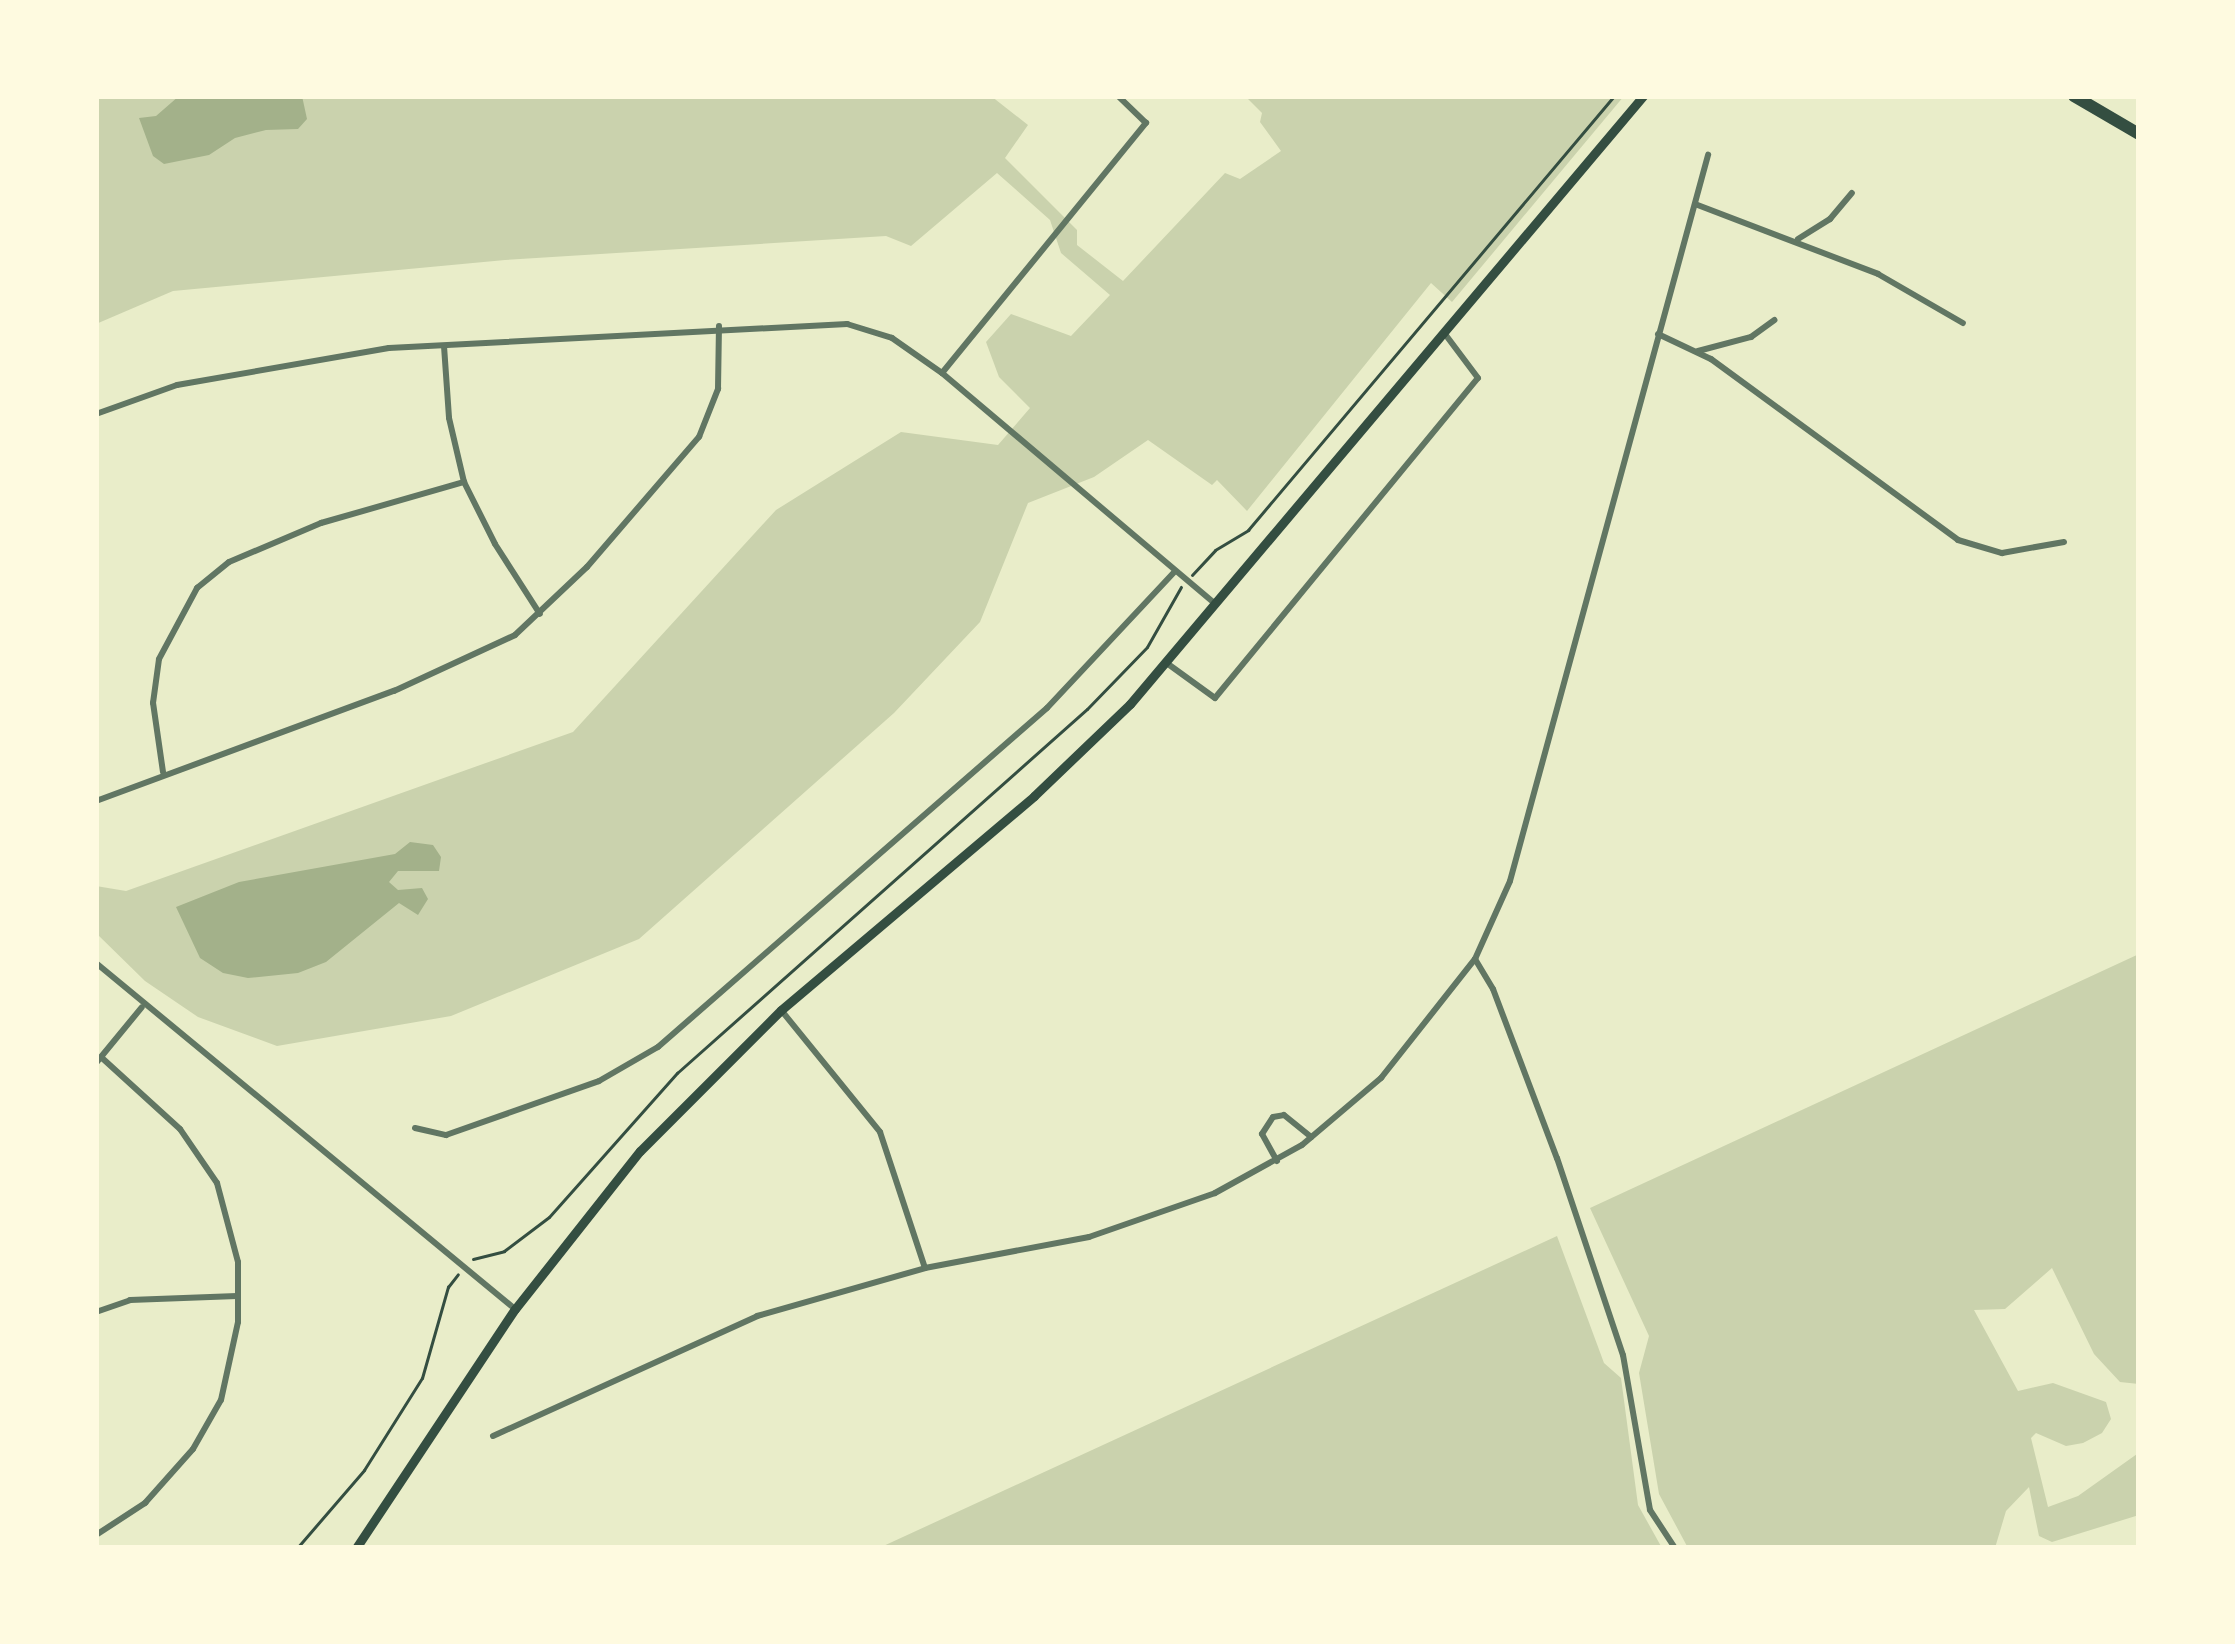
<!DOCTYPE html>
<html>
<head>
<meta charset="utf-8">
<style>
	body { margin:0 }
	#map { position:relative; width:2235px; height:1644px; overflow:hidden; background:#e9edc9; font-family:Helvetica,sans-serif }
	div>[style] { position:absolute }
	.green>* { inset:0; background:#cad2ad }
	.water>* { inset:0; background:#a3b18a }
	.path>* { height:3px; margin:-1.5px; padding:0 1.5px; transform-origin:1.5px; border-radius:1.5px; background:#344e41 }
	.minor>* { height:6px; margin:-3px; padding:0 3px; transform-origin:3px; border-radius:3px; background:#617663 }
	.secondary>* { height:9px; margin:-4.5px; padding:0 4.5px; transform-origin:4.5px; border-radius:4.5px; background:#344e41 }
	.motorway>* { height:12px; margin:-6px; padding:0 6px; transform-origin:6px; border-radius:6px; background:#344e41 }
	span { translate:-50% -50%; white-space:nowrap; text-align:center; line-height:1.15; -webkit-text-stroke:12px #fefae0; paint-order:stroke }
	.frame { position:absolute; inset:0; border:99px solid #fefae0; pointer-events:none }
</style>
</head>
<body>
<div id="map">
	<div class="green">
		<div style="clip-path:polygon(96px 96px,991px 96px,1028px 125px,1005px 158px,1077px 230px,1077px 245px,1123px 281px,1225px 173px,1240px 179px,1281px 151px,1260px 122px,1262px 113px,1245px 96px,1624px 96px,1452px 302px,1431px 283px,1247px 511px,1217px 480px,1212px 485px,1148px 440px,1094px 477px,1028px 503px,980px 622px,894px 713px,639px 939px,451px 1016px,277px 1046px,198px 1017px,145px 981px,96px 933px,96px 886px,126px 891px,573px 732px,776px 510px,901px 432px,998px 445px,1030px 408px,999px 377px,986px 342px,1011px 314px,1071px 336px,1110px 295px,1061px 253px,1050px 220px,997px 173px,911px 246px,886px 236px,505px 260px,173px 291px,96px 324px)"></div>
		<div style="clip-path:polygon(2139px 954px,2139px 1384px,2120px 1382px,2094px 1354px,2052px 1268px,2005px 1309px,1974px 1310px,2018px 1391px,2053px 1383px,2106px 1402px,2111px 1419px,2102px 1433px,2083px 1443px,2066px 1446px,2036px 1433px,2031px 1438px,2048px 1507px,2078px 1496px,2137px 1454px,2139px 1515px,2052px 1542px,2039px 1536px,2029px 1487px,2006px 1511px,1995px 1548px,1688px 1548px,1659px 1494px,1639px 1373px,1649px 1336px,1590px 1208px)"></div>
		<div style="clip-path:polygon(1557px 1236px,1604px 1363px,1621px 1378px,1638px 1505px,1662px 1548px,879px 1548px)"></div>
	</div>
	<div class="water">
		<div style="clip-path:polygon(179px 96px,302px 96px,307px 119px,298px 129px,266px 130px,235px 138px,209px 155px,164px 164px,153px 156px,139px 118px,156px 116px)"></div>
		<div style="clip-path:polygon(410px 842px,433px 845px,441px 857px,439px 871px,398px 871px,389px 882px,398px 890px,422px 888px,428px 899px,418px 915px,399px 903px,326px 962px,298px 973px,248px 978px,223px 973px,200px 958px,176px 907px,239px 882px,395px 854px)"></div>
	</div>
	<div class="path">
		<div style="left:1192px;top:575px;width:34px;rotate:-47deg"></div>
		<div style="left:1215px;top:550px;width:39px;rotate:-31deg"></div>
		<div style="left:1248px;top:530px;width:568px;rotate:-49.86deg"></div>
		<div style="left:473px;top:1259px;width:32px;rotate:-14deg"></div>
		<div style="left:504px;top:1251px;width:56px;rotate:-37.1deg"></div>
		<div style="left:549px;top:1217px;width:193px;rotate:-48.4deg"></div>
		<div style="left:677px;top:1073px;width:548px;rotate:-41.6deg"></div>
		<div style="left:1087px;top:709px;width:86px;rotate:-45.9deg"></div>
		<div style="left:1147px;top:647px;width:69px;rotate:-60.5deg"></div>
		<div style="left:297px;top:1548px;width:103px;rotate:-49.3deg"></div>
		<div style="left:364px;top:1470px;width:109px;rotate:-57.8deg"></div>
		<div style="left:422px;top:1378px;width:95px;rotate:-74.1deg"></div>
		<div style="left:448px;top:1287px;width:16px;rotate:-52deg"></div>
	</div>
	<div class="minor">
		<div style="left:1695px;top:204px;width:196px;rotate:20.9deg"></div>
		<div style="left:1878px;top:274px;width:98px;rotate:30deg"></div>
		<div style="left:1798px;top:239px;width:38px;rotate:-32deg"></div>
		<div style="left:1830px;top:219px;width:34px;rotate:-50deg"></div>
		<div style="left:1658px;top:334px;width:59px;rotate:25.3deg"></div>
		<div style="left:1711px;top:359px;width:306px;rotate:36.2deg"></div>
		<div style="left:1958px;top:540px;width:46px;rotate:16.5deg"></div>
		<div style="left:2002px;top:553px;width:63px;rotate:-10.1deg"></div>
		<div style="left:444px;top:346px;width:72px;rotate:86deg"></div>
		<div style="left:449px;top:418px;width:66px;rotate:76.8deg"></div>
		<div style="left:464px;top:482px;width:69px;rotate:63.4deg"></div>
		<div style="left:495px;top:544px;width:83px;rotate:57.3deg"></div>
		<div style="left:1698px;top:351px;width:55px;rotate:-14.8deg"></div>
		<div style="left:1751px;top:337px;width:29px;rotate:-36deg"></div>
		<div style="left:942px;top:373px;width:323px;rotate:-50.8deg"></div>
		<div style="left:1146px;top:123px;width:39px;rotate:-136deg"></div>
		<div style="left:96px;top:414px;width:86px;rotate:-19.7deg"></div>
		<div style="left:177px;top:385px;width:215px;rotate:-9.9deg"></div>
		<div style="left:389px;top:348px;width:459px;rotate:-3deg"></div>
		<div style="left:847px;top:324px;width:47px;rotate:17.3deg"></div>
		<div style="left:892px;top:338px;width:61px;rotate:35deg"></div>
		<div style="left:942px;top:373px;width:358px;rotate:40.2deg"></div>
		<div style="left:1168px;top:664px;width:58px;rotate:35.9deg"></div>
		<div style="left:1215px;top:698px;width:414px;rotate:-50.6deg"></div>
		<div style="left:1478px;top:378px;width:55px;rotate:-126.9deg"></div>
		<div style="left:163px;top:772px;width:70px;rotate:-98.2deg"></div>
		<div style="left:153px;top:703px;width:44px;rotate:-82.2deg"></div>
		<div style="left:159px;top:659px;width:81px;rotate:-61.8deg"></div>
		<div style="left:197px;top:588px;width:41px;rotate:-39.1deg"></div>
		<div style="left:229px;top:562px;width:100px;rotate:-23deg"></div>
		<div style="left:321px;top:523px;width:149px;rotate:-16deg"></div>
		<div style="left:96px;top:801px;width:318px;rotate:-20.3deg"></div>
		<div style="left:394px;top:691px;width:133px;rotate:-24.8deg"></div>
		<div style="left:515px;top:635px;width:99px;rotate:-43.4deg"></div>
		<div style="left:587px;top:567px;width:172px;rotate:-49.3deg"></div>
		<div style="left:699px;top:437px;width:52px;rotate:-68.4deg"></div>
		<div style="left:718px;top:389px;width:63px;rotate:-89.1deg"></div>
		<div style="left:1475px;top:959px;width:35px;rotate:59deg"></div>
		<div style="left:1493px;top:989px;width:181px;rotate:69.3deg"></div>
		<div style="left:1557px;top:1158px;width:208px;rotate:71.5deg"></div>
		<div style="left:1623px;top:1355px;width:157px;rotate:80.1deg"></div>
		<div style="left:1650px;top:1510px;width:45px;rotate:56.7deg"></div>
		<div style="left:96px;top:963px;width:543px;rotate:39.55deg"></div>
		<div style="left:781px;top:1010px;width:157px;rotate:50.9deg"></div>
		<div style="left:880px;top:1132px;width:143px;rotate:71.7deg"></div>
		<div style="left:96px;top:1063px;width:72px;rotate:-50.6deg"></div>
		<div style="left:415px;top:1128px;width:32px;rotate:13deg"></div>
		<div style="left:446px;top:1135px;width:162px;rotate:-19.4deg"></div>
		<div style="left:599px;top:1081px;width:68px;rotate:-30deg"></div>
		<div style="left:658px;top:1047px;width:516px;rotate:-41.07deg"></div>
		<div style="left:1047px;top:708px;width:187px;rotate:-46.9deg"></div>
		<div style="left:1277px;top:1161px;width:31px;rotate:-119deg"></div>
		<div style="left:1262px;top:1134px;width:20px;rotate:-57deg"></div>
		<div style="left:1273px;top:1117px;width:11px;rotate:-10deg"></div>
		<div style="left:1284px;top:1115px;width:35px;rotate:39deg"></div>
		<div style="left:96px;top:1312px;width:36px;rotate:-19deg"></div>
		<div style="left:130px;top:1300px;width:107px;rotate:-2.1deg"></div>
		<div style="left:493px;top:1436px;width:290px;rotate:-24.4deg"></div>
		<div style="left:757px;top:1316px;width:175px;rotate:-15.9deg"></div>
		<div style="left:925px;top:1268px;width:167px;rotate:-10.7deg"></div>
		<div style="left:1089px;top:1237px;width:133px;rotate:-19.2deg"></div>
		<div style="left:1215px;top:1193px;width:99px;rotate:-28.9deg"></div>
		<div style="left:1302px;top:1145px;width:104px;rotate:-40.3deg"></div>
		<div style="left:1381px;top:1078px;width:152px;rotate:-51.7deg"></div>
		<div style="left:1475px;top:959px;width:85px;rotate:-65.8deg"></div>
		<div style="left:1510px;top:881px;width:753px;rotate:-74.74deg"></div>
		<div style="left:96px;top:1535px;width:59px;rotate:-33.1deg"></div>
		<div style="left:145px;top:1503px;width:72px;rotate:-48.4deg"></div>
		<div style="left:193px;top:1449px;width:56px;rotate:-60.3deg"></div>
		<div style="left:221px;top:1400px;width:80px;rotate:-77.7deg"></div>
		<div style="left:238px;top:1322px;width:60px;rotate:-90deg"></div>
		<div style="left:238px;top:1262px;width:82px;rotate:-104.9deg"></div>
		<div style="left:217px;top:1183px;width:65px;rotate:-124.4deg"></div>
		<div style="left:180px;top:1129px;width:105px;rotate:-137.7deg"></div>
	</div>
	<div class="secondary">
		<div style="left:356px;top:1548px;width:287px;rotate:-56.4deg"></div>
		<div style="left:515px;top:1309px;width:201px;rotate:-51.7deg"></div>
		<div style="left:640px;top:1151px;width:199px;rotate:-45deg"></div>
		<div style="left:781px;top:1010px;width:331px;rotate:-40.2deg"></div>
		<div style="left:1034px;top:796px;width:133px;rotate:-43.8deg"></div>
		<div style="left:1130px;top:704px;width:796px;rotate:-49.84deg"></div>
	</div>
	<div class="motorway">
		<div style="left:2074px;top:96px;width:75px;rotate:30.3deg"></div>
	</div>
	<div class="frame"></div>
</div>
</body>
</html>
